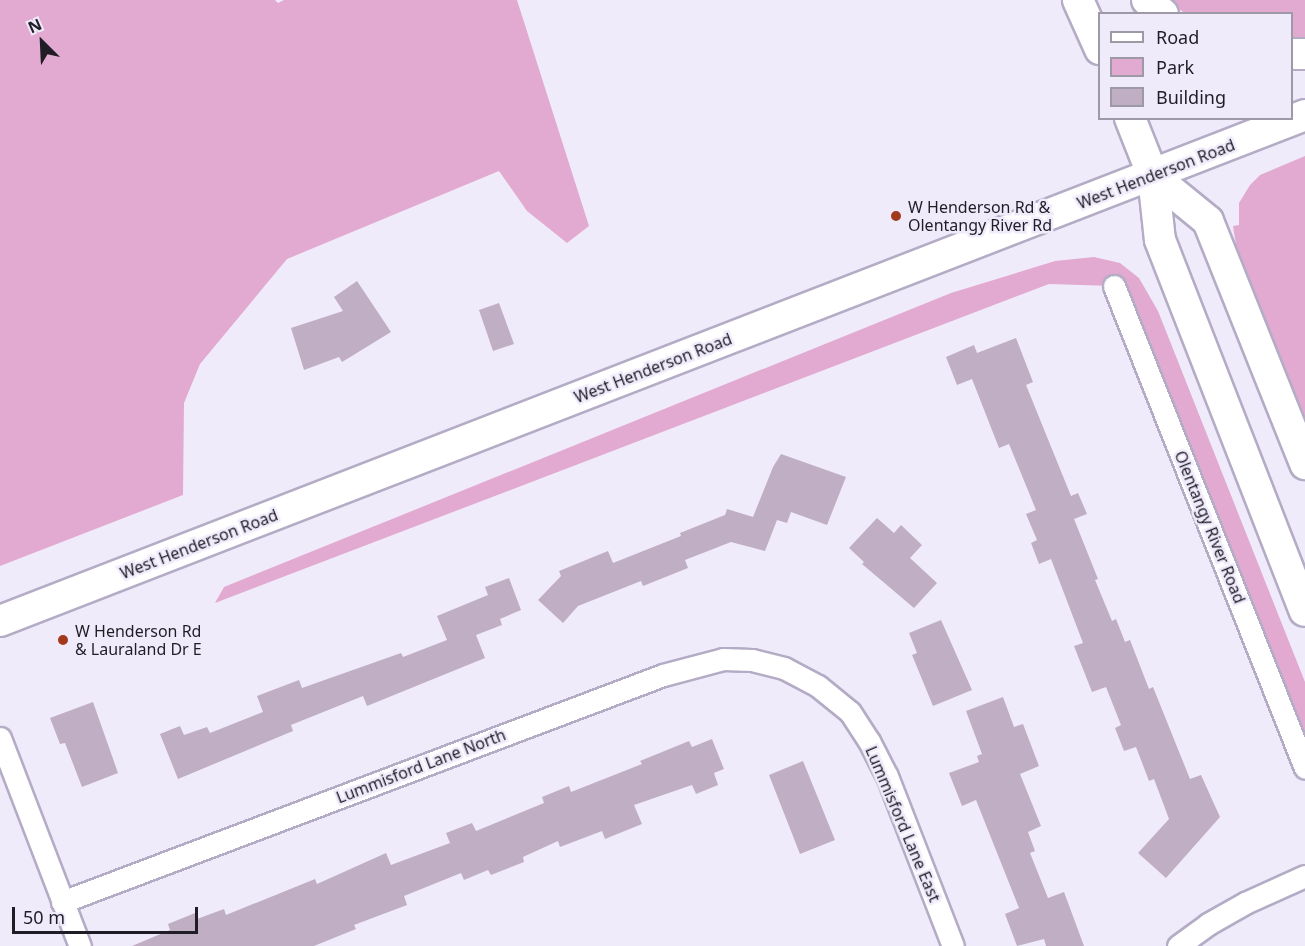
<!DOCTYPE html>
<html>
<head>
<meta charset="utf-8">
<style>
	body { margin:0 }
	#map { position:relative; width:1305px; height:946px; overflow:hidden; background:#f0ebfb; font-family:"Noto Sans",sans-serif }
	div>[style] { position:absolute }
	.green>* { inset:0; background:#e2aad0 }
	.building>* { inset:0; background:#c0aec4 }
	.roads { filter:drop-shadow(2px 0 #b4acc5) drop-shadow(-2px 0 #b4acc5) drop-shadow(0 2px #b4acc5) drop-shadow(0 -2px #b4acc5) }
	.street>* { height:21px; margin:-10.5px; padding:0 10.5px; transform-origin:10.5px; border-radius:10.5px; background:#fff }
	.secondary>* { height:30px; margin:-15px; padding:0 15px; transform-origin:15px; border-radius:15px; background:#fff }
	.dots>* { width:16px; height:16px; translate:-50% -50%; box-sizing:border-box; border:3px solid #f0ebfb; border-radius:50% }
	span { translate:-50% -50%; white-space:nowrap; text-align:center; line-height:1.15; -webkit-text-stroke:5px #f0ebfb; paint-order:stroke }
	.street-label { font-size:16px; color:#201d27 }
	.poi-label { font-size:16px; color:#201d27 }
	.left { translate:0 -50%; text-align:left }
	.legend { position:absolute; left:1098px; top:12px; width:195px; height:108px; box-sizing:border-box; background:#f0ebfb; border:2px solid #9d99a6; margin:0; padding:8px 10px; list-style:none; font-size:18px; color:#201d27 }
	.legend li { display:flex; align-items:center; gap:12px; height:30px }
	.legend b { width:30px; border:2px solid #9d99a6 }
	.north { position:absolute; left:12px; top:12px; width:60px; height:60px; -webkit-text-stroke:4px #f0ebfb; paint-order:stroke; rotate:336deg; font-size:16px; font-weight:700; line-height:24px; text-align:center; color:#201d27 }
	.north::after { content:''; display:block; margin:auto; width:21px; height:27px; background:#201d27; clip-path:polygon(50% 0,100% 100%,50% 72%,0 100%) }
	.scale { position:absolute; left:12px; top:907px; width:186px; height:27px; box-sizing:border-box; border:3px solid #201d27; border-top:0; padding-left:8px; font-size:18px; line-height:21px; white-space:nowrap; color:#201d27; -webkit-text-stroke:4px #f0ebfb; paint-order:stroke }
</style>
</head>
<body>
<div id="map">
	<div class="green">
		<div style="clip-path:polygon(0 0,275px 0,278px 3px,284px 0,517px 0,589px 226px,567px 243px,527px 211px,499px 171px,287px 259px,200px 364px,184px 403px,183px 495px,0 566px)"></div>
		<div style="clip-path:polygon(1164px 0,1305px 0,1305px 43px,1292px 43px,1292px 14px,1185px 13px)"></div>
		<div style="clip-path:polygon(1305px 156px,1305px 420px,1236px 245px,1233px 226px,1239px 225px,1239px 203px,1250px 185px,1260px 175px)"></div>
		<div style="clip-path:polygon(1094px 257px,1120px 263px,1139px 278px,1158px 311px,1305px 682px,1305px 739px,1114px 286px,1049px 284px,215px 603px,224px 587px,951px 293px,1055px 261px)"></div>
	</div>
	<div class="building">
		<div style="clip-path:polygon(357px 281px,391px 332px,342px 362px,339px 357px,304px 370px,291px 328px,343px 311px,334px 297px)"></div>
		<div style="clip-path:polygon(499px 303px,514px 344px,493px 351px,479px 310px)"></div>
		<div style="clip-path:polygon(1016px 338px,1033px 382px,1026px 385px,1071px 496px,1078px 493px,1087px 514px,1074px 519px,1098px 579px,1095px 580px,1112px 621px,1116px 619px,1125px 642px,1130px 640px,1149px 689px,1153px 687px,1190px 779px,1201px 775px,1220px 817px,1166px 878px,1138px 853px,1169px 819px,1154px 779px,1149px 781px,1136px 747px,1124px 751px,1115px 728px,1121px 725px,1106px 687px,1092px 692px,1074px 646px,1083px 643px,1051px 559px,1039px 564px,1031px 543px,1037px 540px,1026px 514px,1036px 510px,1009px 444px,999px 448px,972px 379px,957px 385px,946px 357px,974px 345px,977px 353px)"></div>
		<div style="clip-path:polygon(781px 454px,846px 477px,827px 525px,791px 512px,787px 523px,777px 520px,765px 551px,731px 542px,685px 560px,688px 568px,643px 586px,641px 581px,578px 606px,563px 623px,538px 600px,561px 576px,559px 571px,608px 551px,613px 563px,681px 536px,680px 533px,725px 515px,727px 509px,753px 517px,773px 467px)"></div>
		<div style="clip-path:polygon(877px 518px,894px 533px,901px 525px,922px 545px,910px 558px,937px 583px,914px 608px,862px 564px,864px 562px,849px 548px)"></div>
		<div style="clip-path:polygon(509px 578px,521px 610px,500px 619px,502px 625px,476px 635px,485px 658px,367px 706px,363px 696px,291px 725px,293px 731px,178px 779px,160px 734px,180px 726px,184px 735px,207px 727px,210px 733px,263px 712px,257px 696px,299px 680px,302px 688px,401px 653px,403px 657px,447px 640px,437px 616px,488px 595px,485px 587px)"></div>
		<div style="clip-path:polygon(941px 620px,972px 690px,933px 706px,912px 655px,917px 653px,909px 633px)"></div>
		<div style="clip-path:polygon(1003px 697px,1014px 727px,1023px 724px,1039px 766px,1020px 774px,1041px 826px,1028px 832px,1035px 851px,1030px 853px,1048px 898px,1064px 892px,1084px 946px,1046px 946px,1044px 939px,1017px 946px,1005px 914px,1019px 908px,976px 800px,962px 806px,949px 773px,979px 762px,977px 756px,982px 754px,966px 711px)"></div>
		<div style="clip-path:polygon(93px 702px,118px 773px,82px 787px,65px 743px,60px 744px,50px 718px)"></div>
		<div style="clip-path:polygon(712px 739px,724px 769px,714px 773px,718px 785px,696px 794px,692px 785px,634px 805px,642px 824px,605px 839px,602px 831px,560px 847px,558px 841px,523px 857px,524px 862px,491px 875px,488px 870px,464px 880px,461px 873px,404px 896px,407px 905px,354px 925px,356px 929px,314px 946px,132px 946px,170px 930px,168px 924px,195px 913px,197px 919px,224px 909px,226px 915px,315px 879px,317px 884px,386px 853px,391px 865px,450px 843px,446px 833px,472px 823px,476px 831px,544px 803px,542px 797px,569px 786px,571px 792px,642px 764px,640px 761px,689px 741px,692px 747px)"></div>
		<div style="clip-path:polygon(803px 761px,835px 840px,800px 854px,769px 775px)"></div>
	</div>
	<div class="roads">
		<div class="street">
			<div style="left:1114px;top:286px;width:518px;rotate:68.38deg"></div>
			<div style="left:0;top:738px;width:223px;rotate:69deg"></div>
			<div style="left:62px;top:902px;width:642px;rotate:-20.69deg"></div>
			<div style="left:663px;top:675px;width:62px;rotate:-14.9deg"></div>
			<div style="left:723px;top:659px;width:29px;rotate:2deg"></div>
			<div style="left:752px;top:660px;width:33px;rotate:14deg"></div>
			<div style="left:784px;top:668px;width:38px;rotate:28deg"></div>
			<div style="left:818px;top:686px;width:41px;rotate:39.1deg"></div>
			<div style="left:850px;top:712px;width:35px;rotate:57deg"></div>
			<div style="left:869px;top:741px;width:39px;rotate:63deg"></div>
			<div style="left:887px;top:776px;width:182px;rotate:68.8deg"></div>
			<div style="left:1178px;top:946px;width:37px;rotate:-36deg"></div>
			<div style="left:1208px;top:924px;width:43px;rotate:-29.6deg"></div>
			<div style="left:1245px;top:903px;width:66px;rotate:-24.2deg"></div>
		</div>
		<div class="secondary">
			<div style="left:1078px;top:0;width:54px;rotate:65.8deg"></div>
			<div style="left:1147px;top:0;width:21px;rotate:41deg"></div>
			<div style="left:1292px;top:54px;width:13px"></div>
			<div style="left:1130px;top:118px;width:62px;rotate:68.4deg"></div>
			<div style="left:1153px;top:176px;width:64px;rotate:83.8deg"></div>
			<div style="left:1160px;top:240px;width:398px;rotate:68.7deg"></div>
			<div style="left:1153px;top:176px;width:71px;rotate:39.3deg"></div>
			<div style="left:1208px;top:221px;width:262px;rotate:68.2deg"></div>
			<div style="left:0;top:621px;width:1400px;rotate:-21.19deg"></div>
		</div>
	</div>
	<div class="dots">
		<div style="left:896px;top:216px;background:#a1391a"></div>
		<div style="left:63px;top:640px;background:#a1391a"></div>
	</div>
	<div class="street-label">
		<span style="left:1156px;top:174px;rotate:-21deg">West Henderson Road</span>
		<span style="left:653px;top:368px;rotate:-21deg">West Henderson Road</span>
		<span style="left:1210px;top:527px;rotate:68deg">Olentangy River Road</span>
		<span style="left:199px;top:544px;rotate:-21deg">West Henderson Road</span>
		<span style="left:421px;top:766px;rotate:-21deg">Lummisford Lane North</span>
		<span style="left:903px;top:824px;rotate:67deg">Lummisford Lane East</span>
	</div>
	<div class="poi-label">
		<span class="left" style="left:908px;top:216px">W Henderson Rd &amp;<br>Olentangy River Rd</span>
		<span class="left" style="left:75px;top:640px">W Henderson Rd<br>&amp; Lauraland Dr E</span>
	</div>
	<ul class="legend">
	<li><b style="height:8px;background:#fff"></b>Road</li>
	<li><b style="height:16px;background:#e2aad0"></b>Park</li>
	<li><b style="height:16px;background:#c0aec4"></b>Building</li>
	</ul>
	<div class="north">N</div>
	<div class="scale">50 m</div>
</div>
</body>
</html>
